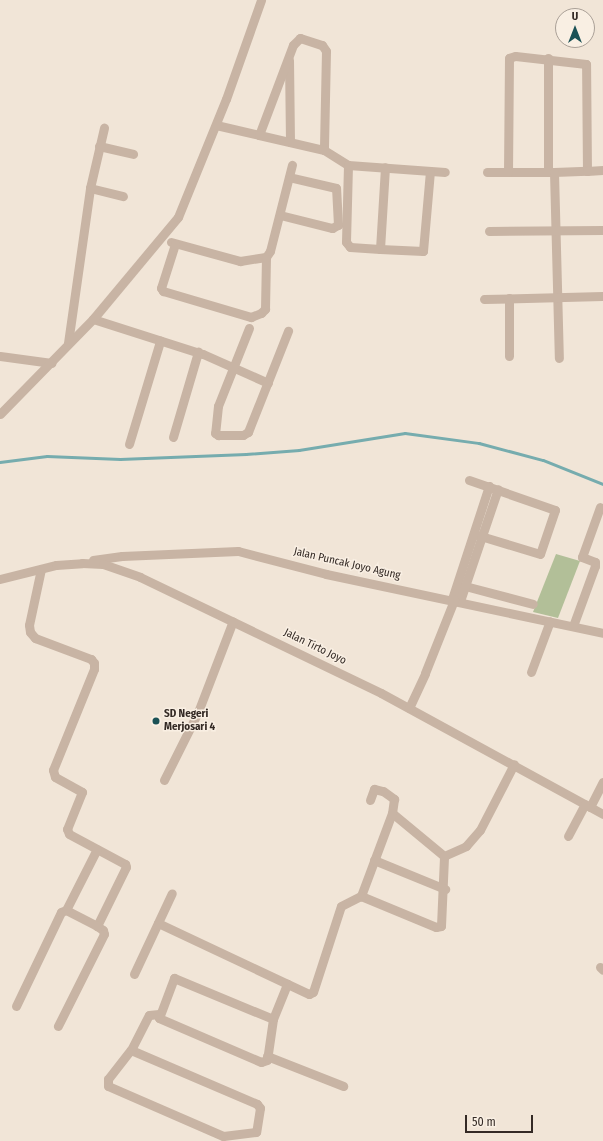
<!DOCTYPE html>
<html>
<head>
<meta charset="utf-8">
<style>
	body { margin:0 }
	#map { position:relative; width:603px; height:1141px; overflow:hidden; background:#f1e5d7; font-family:"Fira Sans Condensed",sans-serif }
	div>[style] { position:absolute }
	.green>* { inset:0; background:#b2bf98 }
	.stream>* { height:2.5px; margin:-1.25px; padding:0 1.25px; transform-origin:1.25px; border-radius:1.25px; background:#76acae }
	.minor>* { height:9px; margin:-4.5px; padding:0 4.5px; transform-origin:4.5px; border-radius:4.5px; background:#c8b4a4 }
	.dots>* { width:11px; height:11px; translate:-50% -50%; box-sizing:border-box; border:2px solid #f9efe3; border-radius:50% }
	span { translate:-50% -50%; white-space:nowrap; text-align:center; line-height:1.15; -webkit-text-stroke:3px #f9efe3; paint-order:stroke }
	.street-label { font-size:11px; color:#342a25 }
	.poi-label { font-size:11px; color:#342a25; font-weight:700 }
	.left { translate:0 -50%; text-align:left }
	.north { position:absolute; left:555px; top:8px; width:40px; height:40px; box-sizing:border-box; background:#f9efe3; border:1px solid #aaa097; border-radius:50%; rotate:0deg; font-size:11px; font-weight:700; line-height:16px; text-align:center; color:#342a25 }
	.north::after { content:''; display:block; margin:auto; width:14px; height:18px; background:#1b5155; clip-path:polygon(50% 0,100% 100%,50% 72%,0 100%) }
	.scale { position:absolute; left:465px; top:1115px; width:68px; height:18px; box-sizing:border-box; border:2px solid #342a25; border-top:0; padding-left:5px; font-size:12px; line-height:14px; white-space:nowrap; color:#342a25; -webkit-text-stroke:3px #f9efe3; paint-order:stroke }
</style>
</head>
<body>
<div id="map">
	<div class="green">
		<div style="clip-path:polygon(556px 554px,580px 561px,558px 618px,533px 612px)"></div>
	</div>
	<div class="stream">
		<div style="left:0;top:462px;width:47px;rotate:-7.3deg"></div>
		<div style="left:47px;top:456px;width:73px;rotate:2.4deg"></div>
		<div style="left:120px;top:459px;width:126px;rotate:-2.3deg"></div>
		<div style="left:246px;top:454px;width:53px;rotate:-4.3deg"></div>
		<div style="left:299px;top:450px;width:107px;rotate:-9.1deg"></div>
		<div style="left:405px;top:433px;width:75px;rotate:7.7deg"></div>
		<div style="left:479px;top:443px;width:66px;rotate:14.9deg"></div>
		<div style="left:543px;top:460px;width:65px;rotate:21.8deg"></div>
	</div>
	<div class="minor">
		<div style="left:548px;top:58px;width:114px;rotate:90deg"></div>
		<div style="left:289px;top:60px;width:82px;rotate:89.3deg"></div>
		<div style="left:216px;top:125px;width:44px;rotate:13.1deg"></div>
		<div style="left:259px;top:135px;width:96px;rotate:-69.3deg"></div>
		<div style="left:293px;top:45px;width:10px;rotate:-45deg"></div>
		<div style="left:300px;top:38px;width:23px;rotate:18deg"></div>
		<div style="left:322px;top:45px;width:7px;rotate:56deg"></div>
		<div style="left:326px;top:51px;width:99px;rotate:91.2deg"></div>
		<div style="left:259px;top:135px;width:67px;rotate:13deg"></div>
		<div style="left:324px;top:150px;width:28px;rotate:32deg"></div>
		<div style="left:348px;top:165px;width:77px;rotate:91.5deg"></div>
		<div style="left:346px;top:242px;width:6px;rotate:51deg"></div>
		<div style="left:350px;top:247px;width:30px;rotate:4deg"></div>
		<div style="left:380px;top:249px;width:82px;rotate:-86.5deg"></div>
		<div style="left:99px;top:146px;width:35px;rotate:13deg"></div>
		<div style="left:348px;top:165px;width:97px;rotate:4.1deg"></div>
		<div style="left:587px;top:171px;width:107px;rotate:-90.5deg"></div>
		<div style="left:586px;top:64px;width:71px;rotate:-173.6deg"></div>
		<div style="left:515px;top:56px;width:6px;rotate:162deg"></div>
		<div style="left:509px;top:58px;width:114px;rotate:90.5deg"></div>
		<div style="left:508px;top:172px;width:46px"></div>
		<div style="left:554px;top:172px;width:33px;rotate:-2deg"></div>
		<div style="left:587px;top:171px;width:16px;rotate:-4deg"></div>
		<div style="left:487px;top:172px;width:21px"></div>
		<div style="left:554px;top:172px;width:186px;rotate:88.5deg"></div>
		<div style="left:90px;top:188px;width:34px;rotate:14deg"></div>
		<div style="left:280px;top:215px;width:54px;rotate:14deg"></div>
		<div style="left:332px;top:228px;width:7px;rotate:-27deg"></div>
		<div style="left:338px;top:225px;width:37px;rotate:-93deg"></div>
		<div style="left:336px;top:188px;width:48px;rotate:-166.8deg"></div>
		<div style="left:489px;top:231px;width:114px;rotate:-0.5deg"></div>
		<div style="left:171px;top:242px;width:72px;rotate:15.4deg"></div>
		<div style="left:240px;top:261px;width:26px;rotate:-9deg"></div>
		<div style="left:175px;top:244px;width:46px;rotate:107.7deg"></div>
		<div style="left:161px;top:288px;width:4px;rotate:56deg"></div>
		<div style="left:163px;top:291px;width:92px;rotate:16.5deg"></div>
		<div style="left:251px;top:317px;width:11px;rotate:-22deg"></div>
		<div style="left:261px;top:313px;width:6px;rotate:-45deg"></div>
		<div style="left:265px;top:309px;width:52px;rotate:-88.9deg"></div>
		<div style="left:266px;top:257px;width:7px;rotate:-56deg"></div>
		<div style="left:270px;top:251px;width:89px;rotate:-75.7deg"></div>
		<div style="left:380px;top:249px;width:43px;rotate:2.7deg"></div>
		<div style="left:423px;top:251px;width:80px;rotate:-85deg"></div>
		<div style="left:484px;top:299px;width:119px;rotate:-1.4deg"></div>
		<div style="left:93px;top:319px;width:115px;rotate:17.7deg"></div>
		<div style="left:203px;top:354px;width:71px;rotate:24deg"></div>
		<div style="left:249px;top:328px;width:84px;rotate:111.7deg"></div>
		<div style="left:218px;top:406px;width:27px;rotate:96deg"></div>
		<div style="left:215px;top:433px;width:4px;rotate:34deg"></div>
		<div style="left:218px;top:435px;width:25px"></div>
		<div style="left:243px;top:435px;width:6px;rotate:-31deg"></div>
		<div style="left:248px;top:432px;width:109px;rotate:-68.4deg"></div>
		<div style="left:68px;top:343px;width:157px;rotate:-81.9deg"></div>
		<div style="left:90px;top:188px;width:62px;rotate:-76.9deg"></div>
		<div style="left:0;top:356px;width:52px;rotate:7.7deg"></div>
		<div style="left:509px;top:356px;width:58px;rotate:-90deg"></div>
		<div style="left:0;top:414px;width:133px;rotate:-45.6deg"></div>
		<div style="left:93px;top:319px;width:133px;rotate:-50.2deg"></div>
		<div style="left:178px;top:217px;width:127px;rotate:-67.9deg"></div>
		<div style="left:226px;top:99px;width:105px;rotate:-70.5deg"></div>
		<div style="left:173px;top:437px;width:89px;rotate:-73.6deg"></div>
		<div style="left:129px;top:444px;width:108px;rotate:-73.2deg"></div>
		<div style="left:469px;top:480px;width:91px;rotate:19.2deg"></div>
		<div style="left:555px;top:510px;width:46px;rotate:108.8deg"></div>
		<div style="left:540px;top:554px;width:69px;rotate:-163.1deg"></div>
		<div style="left:93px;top:560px;width:29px;rotate:-8deg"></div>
		<div style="left:122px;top:556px;width:116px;rotate:-2.5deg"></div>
		<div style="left:238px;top:551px;width:91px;rotate:14.6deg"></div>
		<div style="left:326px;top:574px;width:283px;rotate:12deg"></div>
		<div style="left:41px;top:569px;width:57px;rotate:102.1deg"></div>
		<div style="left:29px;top:625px;width:7px;rotate:82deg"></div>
		<div style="left:30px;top:632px;width:8px;rotate:50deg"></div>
		<div style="left:35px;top:638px;width:60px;rotate:20.6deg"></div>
		<div style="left:91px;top:659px;width:5px;rotate:53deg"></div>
		<div style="left:94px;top:663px;width:6px;rotate:90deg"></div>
		<div style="left:94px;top:669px;width:109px;rotate:112.1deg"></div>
		<div style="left:53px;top:770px;width:7px;rotate:74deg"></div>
		<div style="left:55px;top:777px;width:31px;rotate:29deg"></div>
		<div style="left:82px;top:792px;width:40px;rotate:112deg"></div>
		<div style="left:67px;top:829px;width:5px;rotate:68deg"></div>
		<div style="left:69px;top:834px;width:64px;rotate:28.2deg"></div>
		<div style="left:125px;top:864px;width:3px;rotate:72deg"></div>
		<div style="left:126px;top:867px;width:66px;rotate:116.2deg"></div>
		<div style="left:97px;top:926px;width:7px;rotate:34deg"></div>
		<div style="left:103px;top:930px;width:4px;rotate:76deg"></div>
		<div style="left:104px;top:934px;width:103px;rotate:116.6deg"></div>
		<div style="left:0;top:579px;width:58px;rotate:-14deg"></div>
		<div style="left:56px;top:565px;width:26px;rotate:-4deg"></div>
		<div style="left:82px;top:563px;width:21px;rotate:3deg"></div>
		<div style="left:103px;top:564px;width:39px;rotate:19deg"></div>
		<div style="left:140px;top:577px;width:267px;rotate:25.7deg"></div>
		<div style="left:381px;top:693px;width:253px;rotate:28.6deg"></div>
		<div style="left:465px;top:586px;width:70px;rotate:14.8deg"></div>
		<div style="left:452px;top:599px;width:119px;rotate:-71.9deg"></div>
		<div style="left:460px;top:601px;width:118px;rotate:-71.3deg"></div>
		<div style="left:573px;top:626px;width:64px;rotate:-69.9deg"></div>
		<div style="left:595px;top:566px;width:4px;rotate:-90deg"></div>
		<div style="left:595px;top:562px;width:14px;rotate:-159deg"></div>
		<div style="left:582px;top:557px;width:53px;rotate:-70.2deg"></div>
		<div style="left:531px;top:672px;width:54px;rotate:-69.6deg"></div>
		<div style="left:409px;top:708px;width:38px;rotate:-65deg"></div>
		<div style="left:425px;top:673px;width:79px;rotate:-68.3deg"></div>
		<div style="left:164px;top:780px;width:76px;rotate:-63.4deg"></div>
		<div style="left:198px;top:712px;width:97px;rotate:-69deg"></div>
		<div style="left:370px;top:800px;width:12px;rotate:-70deg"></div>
		<div style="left:374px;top:789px;width:9px;rotate:13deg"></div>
		<div style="left:383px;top:791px;width:14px;rotate:36deg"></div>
		<div style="left:394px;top:799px;width:14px;rotate:98deg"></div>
		<div style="left:590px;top:807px;width:28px;rotate:-63deg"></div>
		<div style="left:568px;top:836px;width:36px;rotate:-62deg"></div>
		<div style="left:444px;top:856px;width:67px;rotate:-140.4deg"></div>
		<div style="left:392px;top:813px;width:89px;rotate:110.5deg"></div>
		<div style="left:361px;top:896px;width:81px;rotate:22.5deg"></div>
		<div style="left:436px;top:927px;width:5px;rotate:-11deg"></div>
		<div style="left:441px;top:926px;width:70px;rotate:-87.5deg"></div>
		<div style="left:444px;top:856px;width:24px;rotate:-24deg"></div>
		<div style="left:466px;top:846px;width:21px;rotate:-49deg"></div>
		<div style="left:480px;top:830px;width:74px;rotate:-62.7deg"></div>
		<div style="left:374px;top:860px;width:77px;rotate:22.2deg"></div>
		<div style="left:66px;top:910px;width:35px;rotate:27deg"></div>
		<div style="left:158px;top:923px;width:167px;rotate:25.2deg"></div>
		<div style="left:309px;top:994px;width:4px;rotate:-27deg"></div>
		<div style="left:313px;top:992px;width:90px;rotate:-72deg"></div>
		<div style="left:341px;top:906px;width:22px;rotate:-27deg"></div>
		<div style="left:600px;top:967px;width:4px;rotate:45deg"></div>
		<div style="left:134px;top:974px;width:89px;rotate:-64.9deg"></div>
		<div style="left:16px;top:1006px;width:104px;rotate:-64.4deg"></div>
		<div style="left:61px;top:912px;width:5px;rotate:-22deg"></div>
		<div style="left:66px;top:910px;width:68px;rotate:-63.1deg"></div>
		<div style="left:273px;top:1019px;width:41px;rotate:98.3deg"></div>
		<div style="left:267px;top:1060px;width:6px;rotate:162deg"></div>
		<div style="left:261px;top:1062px;width:111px;rotate:-156.7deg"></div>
		<div style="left:159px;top:1018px;width:43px;rotate:-69.4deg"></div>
		<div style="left:174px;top:978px;width:107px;rotate:22.5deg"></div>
		<div style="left:273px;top:1019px;width:38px;rotate:-68deg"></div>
		<div style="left:131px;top:1050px;width:137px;rotate:23.2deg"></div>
		<div style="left:257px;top:1104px;width:5px;rotate:53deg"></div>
		<div style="left:260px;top:1108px;width:24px;rotate:99deg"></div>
		<div style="left:256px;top:1132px;width:33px;rotate:173deg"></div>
		<div style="left:223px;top:1136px;width:125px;rotate:-156.5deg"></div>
		<div style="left:108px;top:1086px;width:7px;rotate:-90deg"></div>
		<div style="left:108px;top:1079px;width:37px;rotate:-52deg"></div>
		<div style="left:131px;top:1050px;width:39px;rotate:-63deg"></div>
		<div style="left:149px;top:1015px;width:10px;rotate:-6deg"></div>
		<div style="left:267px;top:1056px;width:82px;rotate:21.5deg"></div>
	</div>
	<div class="dots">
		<div style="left:156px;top:721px;background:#1b5155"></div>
	</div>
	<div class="street-label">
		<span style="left:347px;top:564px;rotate:13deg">Jalan Puncak Joyo Agung</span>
		<span style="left:315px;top:647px;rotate:26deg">Jalan Tirto Joyo</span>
	</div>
	<div class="poi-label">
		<span class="left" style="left:164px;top:721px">SD Negeri<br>Merjosari 4</span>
	</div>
	<div class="north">U</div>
	<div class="scale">50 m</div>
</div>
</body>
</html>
